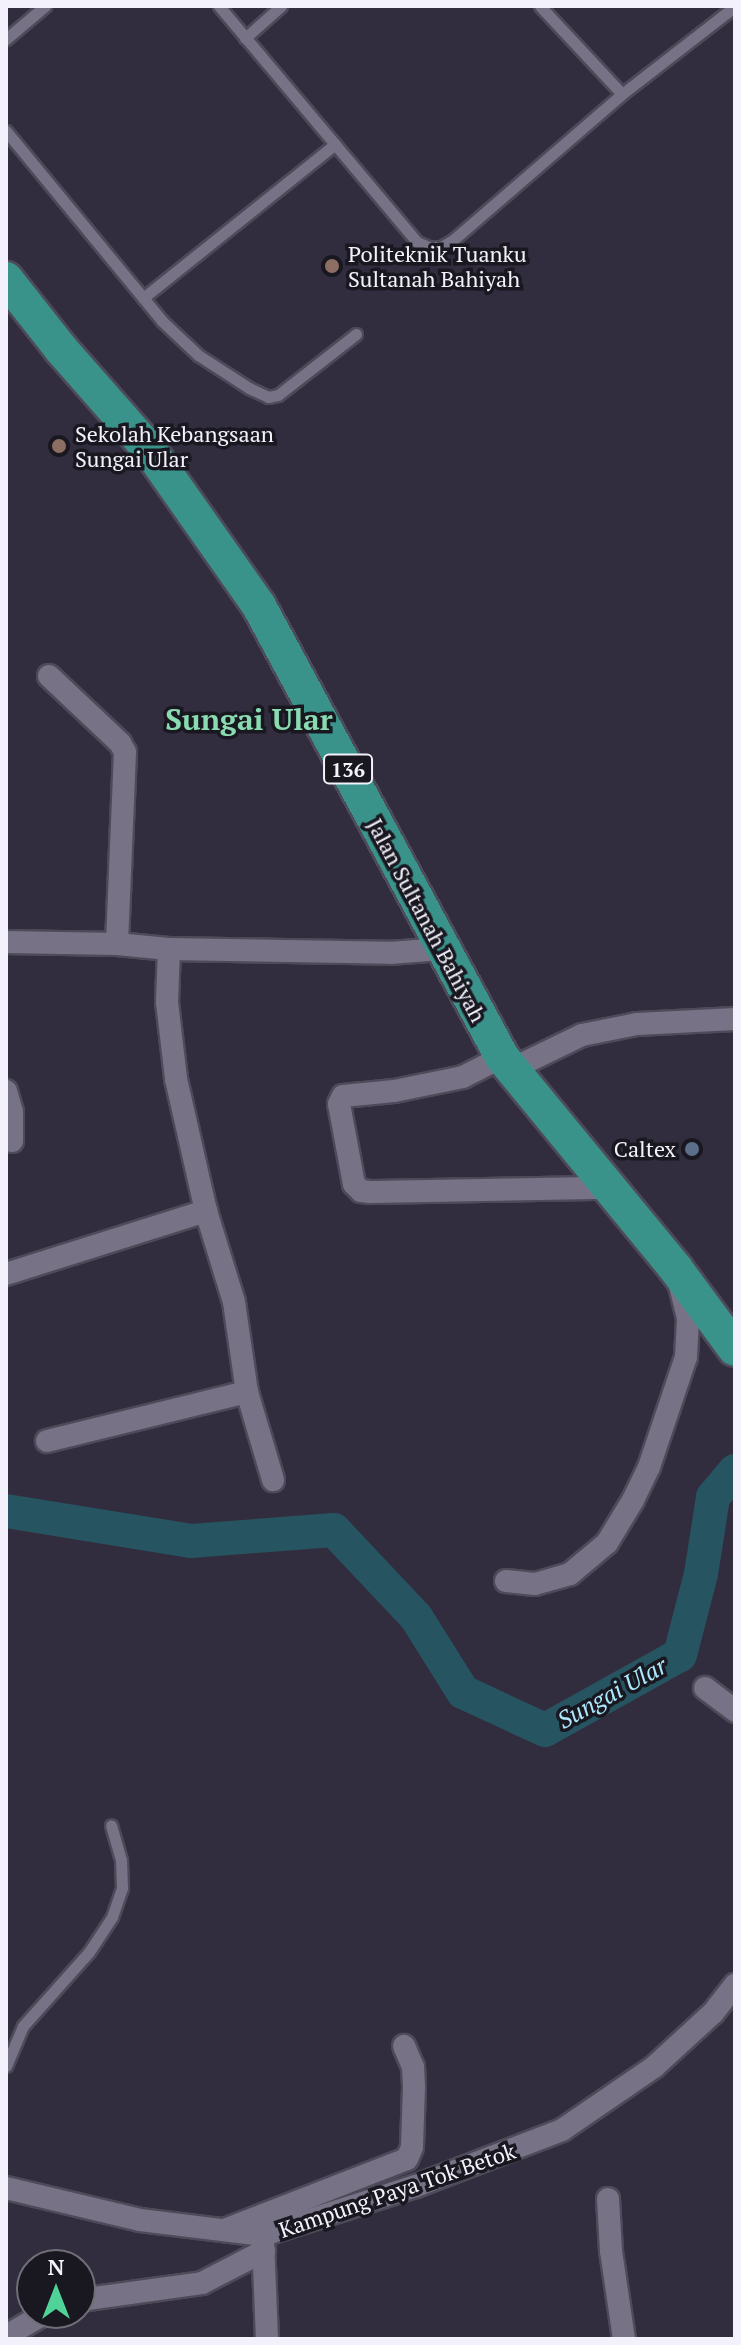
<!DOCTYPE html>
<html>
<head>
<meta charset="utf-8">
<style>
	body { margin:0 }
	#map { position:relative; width:741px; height:2345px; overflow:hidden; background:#312d3e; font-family:"PT Serif",serif }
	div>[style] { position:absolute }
	.river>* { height:34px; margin:-17px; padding:0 17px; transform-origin:17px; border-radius:17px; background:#275461 }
	.roads { filter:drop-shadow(2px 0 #4d4a59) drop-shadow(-2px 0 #4d4a59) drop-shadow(0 2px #4d4a59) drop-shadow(0 -2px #4d4a59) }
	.service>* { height:11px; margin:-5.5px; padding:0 5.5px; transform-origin:5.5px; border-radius:5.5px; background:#777286 }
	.minor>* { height:22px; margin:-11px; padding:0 11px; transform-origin:11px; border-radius:11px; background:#777286 }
	.primary>* { height:34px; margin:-17px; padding:0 17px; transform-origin:17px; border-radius:17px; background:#3a938b }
	.dots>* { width:22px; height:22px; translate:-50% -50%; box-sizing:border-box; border:4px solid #19171f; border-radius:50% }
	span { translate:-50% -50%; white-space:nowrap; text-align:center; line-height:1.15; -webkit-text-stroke:7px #19171f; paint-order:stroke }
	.shield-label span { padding:2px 6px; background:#19171f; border:2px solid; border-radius:6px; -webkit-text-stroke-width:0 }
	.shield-label { font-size:20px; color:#f3f1fc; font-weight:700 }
	.poi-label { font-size:22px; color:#f3f1fc }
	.left { translate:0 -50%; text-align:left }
	.right { translate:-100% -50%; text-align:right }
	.street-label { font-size:22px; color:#f3f1fc }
	.water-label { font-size:24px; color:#ace8fc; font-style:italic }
	.district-label { font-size:30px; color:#8adbb1; font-weight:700 }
	.frame { position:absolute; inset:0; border:8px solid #f3f1fc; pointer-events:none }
	.north { position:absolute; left:16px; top:2249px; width:80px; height:80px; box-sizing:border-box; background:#19171f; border:2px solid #706e77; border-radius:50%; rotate:0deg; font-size:22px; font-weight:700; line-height:32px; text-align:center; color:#f3f1fc }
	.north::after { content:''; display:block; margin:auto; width:28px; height:36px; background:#50d398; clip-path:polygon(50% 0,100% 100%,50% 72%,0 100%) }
</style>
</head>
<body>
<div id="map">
	<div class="river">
		<div style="left:6px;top:1511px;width:187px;rotate:9.2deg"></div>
		<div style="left:191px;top:1541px;width:143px;rotate:-4.4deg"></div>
		<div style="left:334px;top:1530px;width:120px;rotate:46.7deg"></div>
		<div style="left:416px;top:1617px;width:89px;rotate:57.9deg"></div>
		<div style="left:463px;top:1692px;width:90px;rotate:24.9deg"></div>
		<div style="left:545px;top:1730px;width:154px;rotate:-29.1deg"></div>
		<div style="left:680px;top:1655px;width:84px;rotate:-75.5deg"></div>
		<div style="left:701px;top:1574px;width:78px;rotate:-81.1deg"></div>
		<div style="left:713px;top:1497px;width:34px;rotate:-50deg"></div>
	</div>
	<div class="roads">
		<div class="service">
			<div style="left:219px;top:6px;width:308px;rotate:50deg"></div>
			<div style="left:417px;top:242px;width:12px;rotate:24deg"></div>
			<div style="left:428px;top:247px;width:13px"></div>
			<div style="left:441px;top:247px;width:14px;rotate:-30deg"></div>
			<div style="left:453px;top:240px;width:223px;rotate:-40.8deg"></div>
			<div style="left:622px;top:94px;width:142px;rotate:-37.8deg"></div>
			<div style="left:540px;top:6px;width:120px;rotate:47deg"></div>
			<div style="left:245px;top:38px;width:48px;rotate:-41.6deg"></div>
			<div style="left:6px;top:39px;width:51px;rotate:-40.2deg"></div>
			<div style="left:6px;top:131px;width:246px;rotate:50.6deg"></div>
			<div style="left:162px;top:321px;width:50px;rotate:43.4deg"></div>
			<div style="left:198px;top:355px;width:61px;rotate:32.9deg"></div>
			<div style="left:249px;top:388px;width:21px;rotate:25deg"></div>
			<div style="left:268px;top:397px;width:10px;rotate:-11deg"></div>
			<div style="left:278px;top:395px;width:99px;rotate:-38deg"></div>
			<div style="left:143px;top:298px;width:246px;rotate:-38.7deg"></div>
			<div style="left:6px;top:2066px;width:43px;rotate:-67deg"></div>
			<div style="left:23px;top:2026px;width:99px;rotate:-48.3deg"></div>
			<div style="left:89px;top:1952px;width:42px;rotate:-56.7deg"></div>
			<div style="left:112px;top:1917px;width:31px;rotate:-71deg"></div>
			<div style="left:122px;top:1888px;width:28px;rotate:-92deg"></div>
			<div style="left:121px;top:1860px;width:36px;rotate:-106deg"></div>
		</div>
		<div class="minor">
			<div style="left:49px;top:676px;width:98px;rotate:43.3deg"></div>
			<div style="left:120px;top:743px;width:10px;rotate:61deg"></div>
			<div style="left:125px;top:752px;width:192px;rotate:92.4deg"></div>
			<div style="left:6px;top:942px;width:111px;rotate:1deg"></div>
			<div style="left:117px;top:944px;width:52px;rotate:5.5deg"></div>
			<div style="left:169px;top:949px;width:221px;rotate:1deg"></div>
			<div style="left:390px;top:953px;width:51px;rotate:-4.5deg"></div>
			<div style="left:169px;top:949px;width:53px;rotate:92.2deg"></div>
			<div style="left:167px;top:1002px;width:78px;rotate:83.3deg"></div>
			<div style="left:176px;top:1079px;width:135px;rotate:77.2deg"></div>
			<div style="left:206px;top:1211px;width:95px;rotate:72.9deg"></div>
			<div style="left:234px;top:1302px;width:91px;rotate:81.8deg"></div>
			<div style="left:247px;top:1392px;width:92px;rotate:73.5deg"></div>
			<div style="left:502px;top:1057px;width:44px;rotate:152.9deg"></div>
			<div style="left:463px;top:1077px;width:70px;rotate:168.5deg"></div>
			<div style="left:394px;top:1091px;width:51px;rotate:174.4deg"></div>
			<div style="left:343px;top:1096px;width:9px;rotate:117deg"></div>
			<div style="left:339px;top:1104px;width:81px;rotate:79.4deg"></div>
			<div style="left:354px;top:1184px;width:10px;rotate:45deg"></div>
			<div style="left:361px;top:1191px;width:9px;rotate:6deg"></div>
			<div style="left:370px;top:1192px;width:240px;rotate:-1deg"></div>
			<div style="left:512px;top:1069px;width:78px;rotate:-25.9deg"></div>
			<div style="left:582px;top:1035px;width:56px;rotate:-11.3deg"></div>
			<div style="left:637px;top:1024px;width:98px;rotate:-2.9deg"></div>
			<div style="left:6px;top:1091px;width:22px;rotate:74deg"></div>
			<div style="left:12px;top:1112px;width:29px;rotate:90deg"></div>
			<div style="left:6px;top:1274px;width:210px;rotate:-17.5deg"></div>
			<div style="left:47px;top:1441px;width:206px;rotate:-13.8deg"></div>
			<div style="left:506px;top:1581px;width:29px;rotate:6deg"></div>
			<div style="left:535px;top:1584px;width:36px;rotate:-16deg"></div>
			<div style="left:570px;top:1574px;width:48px;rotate:-40deg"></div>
			<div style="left:607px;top:1543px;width:50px;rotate:-58.8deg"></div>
			<div style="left:633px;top:1500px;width:37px;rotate:-64deg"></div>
			<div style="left:649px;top:1467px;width:116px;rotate:-71.4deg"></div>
			<div style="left:686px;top:1357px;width:39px;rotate:-87deg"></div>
			<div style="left:688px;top:1318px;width:37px;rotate:-104deg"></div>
			<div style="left:705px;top:1688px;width:38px;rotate:37deg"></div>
			<div style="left:6px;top:2188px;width:138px;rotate:13.4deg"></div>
			<div style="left:140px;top:2220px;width:124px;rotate:7deg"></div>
			<div style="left:263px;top:2235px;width:161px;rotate:-17.8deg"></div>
			<div style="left:416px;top:2186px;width:156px;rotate:-21deg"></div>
			<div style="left:562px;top:2130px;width:112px;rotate:-34.4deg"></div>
			<div style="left:654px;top:2067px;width:80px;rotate:-42.5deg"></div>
			<div style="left:713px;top:2013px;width:36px;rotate:-52deg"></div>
			<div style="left:608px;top:2199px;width:52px;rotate:86.7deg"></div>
			<div style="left:611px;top:2251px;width:89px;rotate:81.6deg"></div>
			<div style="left:227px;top:2229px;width:193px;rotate:-21.3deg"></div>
			<div style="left:407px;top:2159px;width:13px;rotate:-67deg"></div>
			<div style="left:412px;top:2147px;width:61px;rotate:-88.1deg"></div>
			<div style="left:414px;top:2086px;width:19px;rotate:-93deg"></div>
			<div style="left:413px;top:2067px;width:23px;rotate:-113deg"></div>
			<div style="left:263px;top:2240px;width:99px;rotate:87.7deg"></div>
			<div style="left:80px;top:2300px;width:123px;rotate:-7.9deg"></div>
			<div style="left:202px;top:2283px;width:70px;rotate:-27.3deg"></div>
			<div style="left:6px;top:2336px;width:46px;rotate:-29.9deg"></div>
		</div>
		<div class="primary">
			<div style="left:6px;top:279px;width:89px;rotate:51.8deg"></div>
			<div style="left:61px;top:349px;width:132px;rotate:48.7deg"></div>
			<div style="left:148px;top:448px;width:193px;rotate:54.9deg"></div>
			<div style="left:259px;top:606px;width:512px;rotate:61.68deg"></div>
			<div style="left:502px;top:1057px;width:274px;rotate:50.6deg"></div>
			<div style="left:676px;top:1269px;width:99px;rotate:53.6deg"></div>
		</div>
	</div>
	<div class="dots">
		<div style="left:332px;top:266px;background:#8d6e63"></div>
		<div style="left:59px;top:446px;background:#8d6e63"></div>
		<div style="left:692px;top:1149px;background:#5c6f8a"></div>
	</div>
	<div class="shield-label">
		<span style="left:348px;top:769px">136</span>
	</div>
	<div class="poi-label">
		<span class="left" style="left:348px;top:266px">Politeknik Tuanku<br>Sultanah Bahiyah</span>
		<span class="left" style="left:75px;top:446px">Sekolah Kebangsaan<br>Sungai Ular</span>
		<span class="right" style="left:676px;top:1149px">Caltex</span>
	</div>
	<div class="street-label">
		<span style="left:427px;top:920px;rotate:62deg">Jalan Sultanah Bahiyah</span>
		<span style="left:397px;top:2190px;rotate:-19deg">Kampung Paya Tok Betok</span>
	</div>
	<div class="water-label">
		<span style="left:612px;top:1693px;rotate:-29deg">Sungai Ular</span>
	</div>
	<div class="district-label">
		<span style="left:249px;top:719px">Sungai Ular</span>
	</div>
	<div class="frame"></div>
	<div class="north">N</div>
</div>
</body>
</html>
